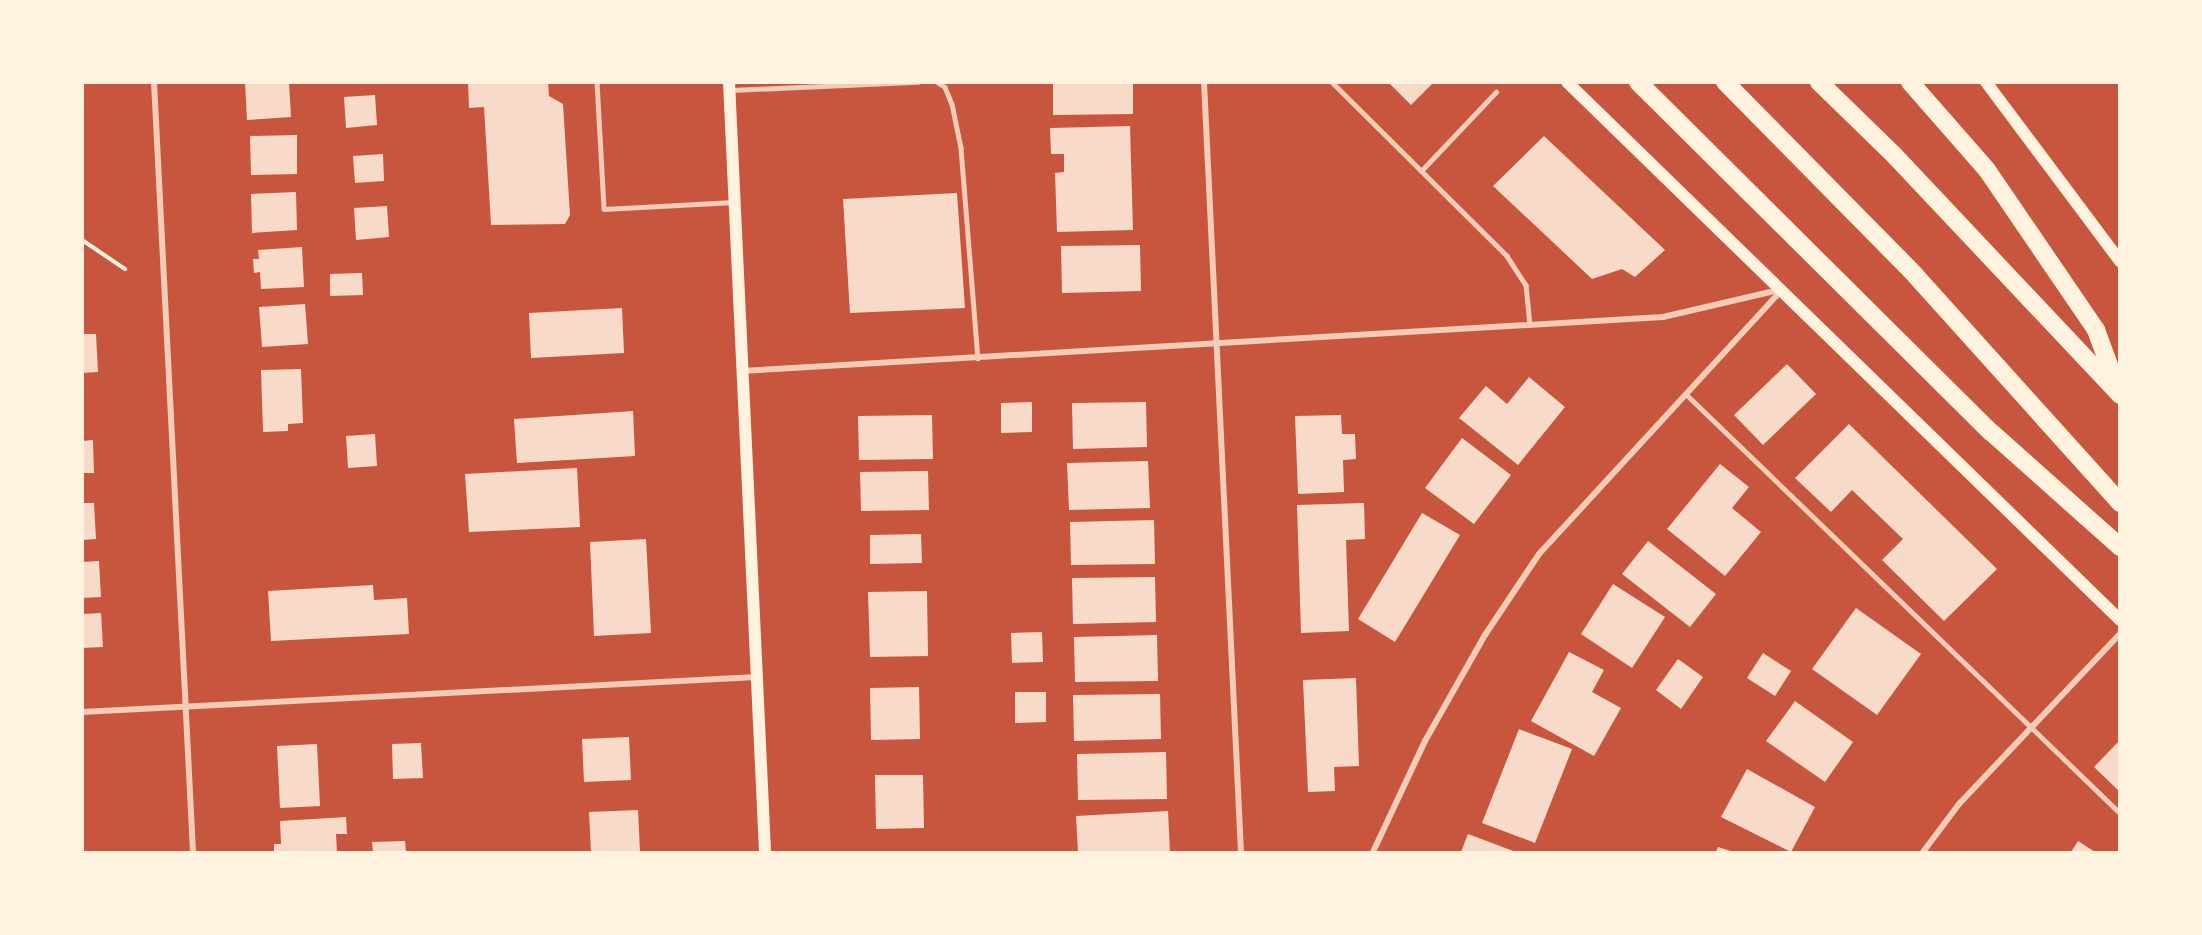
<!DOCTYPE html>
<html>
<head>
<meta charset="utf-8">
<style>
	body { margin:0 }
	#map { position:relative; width:2202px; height:935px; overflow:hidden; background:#c8553d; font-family:"Sofia Sans Condensed",sans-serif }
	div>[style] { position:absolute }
	.building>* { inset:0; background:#f7dbc8 }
	.path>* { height:4px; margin:-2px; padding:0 2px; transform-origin:2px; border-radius:2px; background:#fff3e0 }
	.service>* { height:4.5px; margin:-2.25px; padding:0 2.25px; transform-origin:2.25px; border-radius:2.25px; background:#f1ccb7 }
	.minor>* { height:6px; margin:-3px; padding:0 3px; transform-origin:3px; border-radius:3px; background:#f1ccb7 }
	.secondary>* { height:12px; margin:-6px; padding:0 6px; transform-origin:6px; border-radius:6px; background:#fff3e0 }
	.motorway>* { height:18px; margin:-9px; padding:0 9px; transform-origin:9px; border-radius:9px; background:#fff3e0 }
	span { translate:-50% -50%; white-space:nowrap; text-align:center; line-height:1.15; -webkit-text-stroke:4.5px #fff3e0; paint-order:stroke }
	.frame { position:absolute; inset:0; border:84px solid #fff3e0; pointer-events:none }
</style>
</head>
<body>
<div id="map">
	<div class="building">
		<div style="clip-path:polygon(245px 82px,289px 82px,291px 117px,247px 120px)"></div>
		<div style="clip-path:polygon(468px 82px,548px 82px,549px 96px,563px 104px,570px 215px,565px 224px,491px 225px,484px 107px,469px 108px)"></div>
		<div style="clip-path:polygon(1053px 82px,1133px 82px,1133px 114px,1053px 115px)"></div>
		<div style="clip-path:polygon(1388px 82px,1434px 82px,1411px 105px)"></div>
		<div style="clip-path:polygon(375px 95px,377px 125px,346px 128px,344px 97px)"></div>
		<div style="clip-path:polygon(1130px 126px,1133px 230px,1057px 232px,1055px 173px,1064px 172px,1064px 154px,1051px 154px,1050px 128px)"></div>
		<div style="clip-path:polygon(297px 135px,297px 174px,251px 175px,250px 136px)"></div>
		<div style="clip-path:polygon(1544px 136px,1665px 250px,1635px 277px,1622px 269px,1592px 279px,1493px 186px)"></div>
		<div style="clip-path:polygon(383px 154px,384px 181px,355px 183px,353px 156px)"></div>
		<div style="clip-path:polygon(296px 192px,297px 230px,252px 233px,251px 194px)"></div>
		<div style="clip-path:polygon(957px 193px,965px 308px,850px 313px,843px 199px)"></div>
		<div style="clip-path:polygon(387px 206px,389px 237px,356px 240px,354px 208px)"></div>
		<div style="clip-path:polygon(1140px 245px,1141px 291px,1062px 293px,1061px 246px)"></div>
		<div style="clip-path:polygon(302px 247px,304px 287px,261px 289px,260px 272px,254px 273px,253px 259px,259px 259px,258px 250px)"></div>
		<div style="clip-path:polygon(362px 273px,363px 295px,330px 296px,330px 274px)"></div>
		<div style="clip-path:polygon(305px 304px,308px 344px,262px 347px,259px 307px)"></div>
		<div style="clip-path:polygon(622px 308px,624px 353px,531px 358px,529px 313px)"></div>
		<div style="clip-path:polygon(82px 334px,96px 334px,98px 372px,82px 373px)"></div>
		<div style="clip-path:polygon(1787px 364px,1816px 394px,1763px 445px,1734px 415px)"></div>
		<div style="clip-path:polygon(301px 369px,303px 423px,288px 424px,288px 431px,263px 432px,261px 370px)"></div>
		<div style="clip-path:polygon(1529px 377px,1565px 407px,1518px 465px,1459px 418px,1486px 386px,1507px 404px)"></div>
		<div style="clip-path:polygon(1032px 402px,1032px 432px,1001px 433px,1001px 403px)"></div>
		<div style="clip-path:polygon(1146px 402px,1147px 447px,1073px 449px,1072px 403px)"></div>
		<div style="clip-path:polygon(633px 411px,635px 456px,517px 463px,514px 419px)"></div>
		<div style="clip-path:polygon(932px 415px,933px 459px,859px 460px,858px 416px)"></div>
		<div style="clip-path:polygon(1341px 415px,1342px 434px,1355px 434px,1356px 459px,1343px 460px,1344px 492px,1298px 494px,1295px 416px)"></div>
		<div style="clip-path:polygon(1849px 424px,1997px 569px,1944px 621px,1882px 560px,1903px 539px,1852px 490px,1831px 512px,1795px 478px)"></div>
		<div style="clip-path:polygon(375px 434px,377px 466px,348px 468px,346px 436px)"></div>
		<div style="clip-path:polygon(1462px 438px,1511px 475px,1474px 524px,1425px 488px)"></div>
		<div style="clip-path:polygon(93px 440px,94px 473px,82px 473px,82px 441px)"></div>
		<div style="clip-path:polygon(1148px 461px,1150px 508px,1069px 510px,1067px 463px)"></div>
		<div style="clip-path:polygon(1720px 464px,1749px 487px,1732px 508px,1761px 532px,1725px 576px,1667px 529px)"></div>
		<div style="clip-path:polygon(577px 468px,580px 527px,469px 532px,465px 474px)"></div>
		<div style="clip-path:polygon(928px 471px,929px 510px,861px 511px,860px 472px)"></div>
		<div style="clip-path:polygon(82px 503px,94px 503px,96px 539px,82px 540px)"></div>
		<div style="clip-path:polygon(1364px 503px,1365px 539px,1346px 540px,1349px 631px,1301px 633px,1297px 505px)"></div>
		<div style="clip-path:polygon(1422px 513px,1460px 535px,1395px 642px,1358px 619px)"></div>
		<div style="clip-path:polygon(1154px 520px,1155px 564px,1071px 565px,1070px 522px)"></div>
		<div style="clip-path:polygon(921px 534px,922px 563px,870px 564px,870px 535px)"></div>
		<div style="clip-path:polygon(646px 539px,651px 633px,594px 636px,590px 542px)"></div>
		<div style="clip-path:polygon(1648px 541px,1716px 594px,1690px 627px,1622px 574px)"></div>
		<div style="clip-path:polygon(99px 561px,101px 597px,82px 598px,82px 562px)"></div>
		<div style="clip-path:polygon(1155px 577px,1156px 622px,1073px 624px,1072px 578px)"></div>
		<div style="clip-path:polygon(1613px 584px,1665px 617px,1632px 668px,1581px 634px)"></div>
		<div style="clip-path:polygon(373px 585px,374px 600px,407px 598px,409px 634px,271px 641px,268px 591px)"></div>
		<div style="clip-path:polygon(927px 591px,928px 656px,870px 657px,868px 592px)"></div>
		<div style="clip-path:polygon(1856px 608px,1921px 654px,1877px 715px,1812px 669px)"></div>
		<div style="clip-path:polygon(101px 613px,103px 647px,82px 648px,82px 614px)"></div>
		<div style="clip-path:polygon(1042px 632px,1043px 662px,1012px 663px,1011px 633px)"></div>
		<div style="clip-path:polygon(1157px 635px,1158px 681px,1075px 682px,1074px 637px)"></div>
		<div style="clip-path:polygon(1569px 652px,1604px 670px,1592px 692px,1621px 708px,1594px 756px,1531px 721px)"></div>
		<div style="clip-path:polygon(1763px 653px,1791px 671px,1775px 696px,1747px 678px)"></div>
		<div style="clip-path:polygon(1678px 659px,1703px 677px,1681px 709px,1656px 690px)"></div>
		<div style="clip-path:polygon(1356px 678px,1359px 766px,1334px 767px,1335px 791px,1308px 792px,1303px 680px)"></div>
		<div style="clip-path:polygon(919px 687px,920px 739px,871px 740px,870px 688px)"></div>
		<div style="clip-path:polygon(1015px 692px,1046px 692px,1046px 722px,1015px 723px)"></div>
		<div style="clip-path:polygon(1160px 694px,1161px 739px,1074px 741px,1073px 695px)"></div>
		<div style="clip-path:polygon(1795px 701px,1853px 742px,1825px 782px,1766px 741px)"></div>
		<div style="clip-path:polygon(1519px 729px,1572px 749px,1535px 843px,1482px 823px)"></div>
		<div style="clip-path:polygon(629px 737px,631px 780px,584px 782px,582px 739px)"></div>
		<div style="clip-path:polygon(2120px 740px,2120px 792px,2094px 767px)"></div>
		<div style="clip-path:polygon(421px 743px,423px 778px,393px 779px,392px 744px)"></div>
		<div style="clip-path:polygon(317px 744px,320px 806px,280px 808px,277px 746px)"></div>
		<div style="clip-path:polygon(1166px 752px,1167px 799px,1078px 800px,1077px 754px)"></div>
		<div style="clip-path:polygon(1747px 769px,1815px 807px,1791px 852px,1721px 817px)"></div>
		<div style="clip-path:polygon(875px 775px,923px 775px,924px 828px,876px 829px)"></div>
		<div style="clip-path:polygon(638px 810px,640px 852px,591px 852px,589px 812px)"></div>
		<div style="clip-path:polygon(1168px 811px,1170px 852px,1078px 852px,1076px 816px)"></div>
		<div style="clip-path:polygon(346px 817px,347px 834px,336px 834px,337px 852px,274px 852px,274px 844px,281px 844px,280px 821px)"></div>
		<div style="clip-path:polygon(1468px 834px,1516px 852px,1461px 852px)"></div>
		<div style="clip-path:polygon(405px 841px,406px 852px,373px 852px,372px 842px)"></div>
		<div style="clip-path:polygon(2078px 841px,2095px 852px,2071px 852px)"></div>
		<div style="clip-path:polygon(1718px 847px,1734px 852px,1716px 852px)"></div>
	</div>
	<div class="path">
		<div style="left:82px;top:240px;width:52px;rotate:34deg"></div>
	</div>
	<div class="service">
		<div style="left:597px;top:82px;width:127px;rotate:86.8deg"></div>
		<div style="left:604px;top:209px;width:130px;rotate:-3.1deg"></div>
		<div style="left:937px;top:82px;width:9px;rotate:32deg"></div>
		<div style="left:945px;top:87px;width:18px;rotate:68deg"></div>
		<div style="left:952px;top:104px;width:45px;rotate:78.4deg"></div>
		<div style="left:961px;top:148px;width:211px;rotate:85.4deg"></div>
		<div style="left:1332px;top:82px;width:247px;rotate:44.8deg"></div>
		<div style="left:1507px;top:256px;width:35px;rotate:57deg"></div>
		<div style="left:1526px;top:285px;width:40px;rotate:84.3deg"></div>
		<div style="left:732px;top:90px;width:186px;rotate:-2.5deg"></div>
		<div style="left:1421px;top:171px;width:109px;rotate:-46.5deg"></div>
		<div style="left:1686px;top:394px;width:603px;rotate:43.99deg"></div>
	</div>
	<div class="minor">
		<div style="left:154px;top:82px;width:771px;rotate:87.1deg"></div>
		<div style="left:1204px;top:82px;width:771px;rotate:87.25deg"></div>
		<div style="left:741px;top:371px;width:924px;rotate:-3.35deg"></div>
		<div style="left:1663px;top:317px;width:119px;rotate:-13.1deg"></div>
		<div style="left:82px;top:712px;width:675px;rotate:-2.97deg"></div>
		<div style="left:1373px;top:852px;width:123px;rotate:-64.9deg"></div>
		<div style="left:1425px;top:741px;width:122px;rotate:-60.5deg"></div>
		<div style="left:1485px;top:635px;width:97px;rotate:-56.3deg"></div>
		<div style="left:1539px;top:554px;width:359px;rotate:-47.4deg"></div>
		<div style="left:1923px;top:852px;width:60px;rotate:-53.1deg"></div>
		<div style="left:1959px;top:804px;width:234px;rotate:-46.6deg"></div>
	</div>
	<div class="secondary">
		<div style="left:729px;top:82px;width:771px;rotate:87.32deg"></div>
		<div style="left:1567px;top:82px;width:772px;rotate:44.21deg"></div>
		<div style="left:1986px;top:82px;width:224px;rotate:53.2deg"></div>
	</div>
	<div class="motorway">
		<div style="left:1638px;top:82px;width:497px;rotate:44.8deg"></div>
		<div style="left:1991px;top:432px;width:173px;rotate:41.7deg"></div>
		<div style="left:1725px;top:82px;width:271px;rotate:45.4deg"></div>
		<div style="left:1915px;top:275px;width:307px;rotate:48deg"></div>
		<div style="left:1819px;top:82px;width:105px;rotate:44.2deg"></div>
		<div style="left:1894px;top:155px;width:330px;rotate:46.7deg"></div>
		<div style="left:1910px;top:82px;width:117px;rotate:48.8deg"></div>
		<div style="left:1987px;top:170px;width:194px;rotate:55.7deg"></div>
		<div style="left:2096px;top:330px;width:63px;rotate:69.6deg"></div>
	</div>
	<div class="frame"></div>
</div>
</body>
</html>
